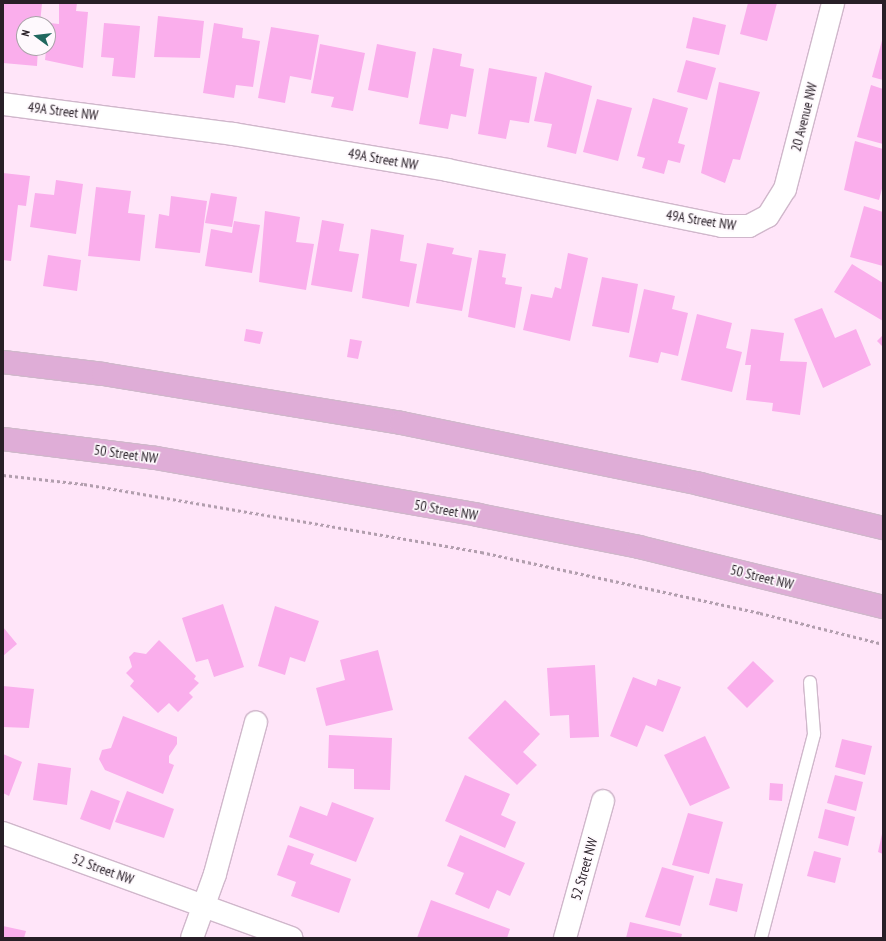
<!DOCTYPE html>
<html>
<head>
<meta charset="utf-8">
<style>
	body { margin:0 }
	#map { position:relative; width:886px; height:941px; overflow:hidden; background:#ffe5f9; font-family:"PT Sans Narrow",sans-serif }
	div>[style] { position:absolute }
	.building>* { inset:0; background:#faaeec }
	.path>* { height:2.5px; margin-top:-1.25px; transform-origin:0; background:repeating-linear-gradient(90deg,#b29eae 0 3px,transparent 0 6px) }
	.roads { filter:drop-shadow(1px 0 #d0b7cb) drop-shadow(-1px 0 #d0b7cb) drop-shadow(0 1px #d0b7cb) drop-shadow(0 -1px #d0b7cb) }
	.service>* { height:12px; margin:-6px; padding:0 6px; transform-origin:6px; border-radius:6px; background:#fff }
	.minor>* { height:22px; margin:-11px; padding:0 11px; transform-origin:11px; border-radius:11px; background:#fff }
	.primary>* { height:22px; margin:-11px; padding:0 11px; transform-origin:11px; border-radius:11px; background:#dfadd7 }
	span { translate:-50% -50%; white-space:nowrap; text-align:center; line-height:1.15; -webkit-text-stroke:3.5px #fef9fd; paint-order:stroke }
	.street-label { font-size:14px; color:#281f27 }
	.frame { position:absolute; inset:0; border:4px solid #281f27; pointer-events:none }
	.north { position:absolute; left:16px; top:16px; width:40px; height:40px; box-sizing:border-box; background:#fef9fd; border:1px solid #a8a2a7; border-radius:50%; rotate:285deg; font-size:11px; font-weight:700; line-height:16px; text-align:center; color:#281f27 }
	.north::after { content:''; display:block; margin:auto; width:14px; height:18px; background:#20685f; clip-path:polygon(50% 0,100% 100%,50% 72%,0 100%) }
</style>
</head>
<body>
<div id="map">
	<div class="building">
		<div style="clip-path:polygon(3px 3px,42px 3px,40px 24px,24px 24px,24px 48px,38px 48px,37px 66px,3px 63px)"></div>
		<div style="clip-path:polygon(59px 3px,77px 3px,76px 11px,88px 12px,83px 68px,45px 60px,49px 23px,59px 24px)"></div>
		<div style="clip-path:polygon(748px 3px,777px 3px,767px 41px,740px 34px)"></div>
		<div style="clip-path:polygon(158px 16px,204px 21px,200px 58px,154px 57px)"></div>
		<div style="clip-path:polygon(693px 17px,726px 25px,719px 55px,686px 48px)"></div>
		<div style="clip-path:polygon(104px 23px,140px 26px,135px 78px,112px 76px,114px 58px,101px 57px)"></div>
		<div style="clip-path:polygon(214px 23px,243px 28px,242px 38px,260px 41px,253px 87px,236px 85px,234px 98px,203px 93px)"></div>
		<div style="clip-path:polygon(271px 27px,319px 35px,311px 80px,290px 76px,285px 103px,258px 98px)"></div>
		<div style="clip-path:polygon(883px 37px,883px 80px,872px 77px)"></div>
		<div style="clip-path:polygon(320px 44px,365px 53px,353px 111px,331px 107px,334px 97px,311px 93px)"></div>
		<div style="clip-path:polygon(377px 44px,416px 52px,408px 98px,368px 90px)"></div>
		<div style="clip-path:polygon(433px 48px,462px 54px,460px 66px,474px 69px,466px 117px,451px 114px,448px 129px,419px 124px)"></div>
		<div style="clip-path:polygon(686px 60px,716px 68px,707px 100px,677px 92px)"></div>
		<div style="clip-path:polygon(489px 68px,537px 77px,529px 123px,510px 120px,506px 139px,478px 134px)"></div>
		<div style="clip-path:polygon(545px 72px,592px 86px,576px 154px,547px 147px,552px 124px,534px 121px)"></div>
		<div style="clip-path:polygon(719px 82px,760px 92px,740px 160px,733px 159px,725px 183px,701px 173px)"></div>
		<div style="clip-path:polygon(871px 85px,883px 89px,883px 144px,857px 137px)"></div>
		<div style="clip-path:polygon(653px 98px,688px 108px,678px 143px,685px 145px,680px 163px,668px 160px,664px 174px,642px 168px,645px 158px,637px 156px)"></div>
		<div style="clip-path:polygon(597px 99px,632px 108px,618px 161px,583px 152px)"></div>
		<div style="clip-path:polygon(855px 141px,883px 149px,883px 185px,879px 200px,844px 190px)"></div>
		<div style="clip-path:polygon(3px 173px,30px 176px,26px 206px,18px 205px,11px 261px,3px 260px)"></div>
		<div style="clip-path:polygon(56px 180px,83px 184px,76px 234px,30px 227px,35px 193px,54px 195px)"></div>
		<div style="clip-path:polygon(96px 187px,131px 191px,128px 213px,145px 215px,140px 261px,88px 256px)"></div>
		<div style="clip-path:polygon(211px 193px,237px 197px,232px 227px,205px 223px)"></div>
		<div style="clip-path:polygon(171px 196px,207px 201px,200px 253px,155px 248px,159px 214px,169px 216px)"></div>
		<div style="clip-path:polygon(864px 206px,883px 212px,883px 266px,850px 257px)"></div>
		<div style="clip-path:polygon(265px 211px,300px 217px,296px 242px,314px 244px,306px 290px,259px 282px)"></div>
		<div style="clip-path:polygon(322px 220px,344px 224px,339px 251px,359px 254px,352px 292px,311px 285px)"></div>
		<div style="clip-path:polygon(234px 221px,260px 225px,252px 273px,205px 266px,211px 229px,232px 233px)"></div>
		<div style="clip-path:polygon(371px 229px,404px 235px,400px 261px,417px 264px,409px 307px,362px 298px)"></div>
		<div style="clip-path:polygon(427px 243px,454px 248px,452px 254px,472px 258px,462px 311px,416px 303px)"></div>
		<div style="clip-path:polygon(479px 250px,506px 254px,502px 277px,506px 278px,505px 284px,522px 287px,515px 328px,468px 317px)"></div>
		<div style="clip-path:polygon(568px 253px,588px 258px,570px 341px,523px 330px,531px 294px,552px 298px,555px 287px,561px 289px)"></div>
		<div style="clip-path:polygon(48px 255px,81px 260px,77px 291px,43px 286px)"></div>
		<div style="clip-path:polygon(852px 264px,883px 283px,883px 321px,834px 292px)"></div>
		<div style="clip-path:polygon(602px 277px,638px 284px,629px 333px,592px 326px)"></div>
		<div style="clip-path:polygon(644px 289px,675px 296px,672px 309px,688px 313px,678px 356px,661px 352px,658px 363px,629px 357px)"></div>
		<div style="clip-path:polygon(822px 308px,835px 338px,856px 329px,871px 365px,823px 388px,794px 319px)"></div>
		<div style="clip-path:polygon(697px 314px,732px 323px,726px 348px,742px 352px,732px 392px,681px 380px)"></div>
		<div style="clip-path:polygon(246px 329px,263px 332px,260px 344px,244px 341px)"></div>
		<div style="clip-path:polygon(751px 329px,784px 333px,780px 361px,807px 362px,800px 415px,772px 411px,773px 403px,746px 400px,751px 365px,745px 365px)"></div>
		<div style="clip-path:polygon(883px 335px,883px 347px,877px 341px)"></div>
		<div style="clip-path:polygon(350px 339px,362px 341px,358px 359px,347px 357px)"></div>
		<div style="clip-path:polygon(223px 604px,244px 667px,214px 677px,208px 659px,196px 662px,182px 618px)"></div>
		<div style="clip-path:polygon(275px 606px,319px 621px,305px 662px,290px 657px,285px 675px,258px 666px)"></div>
		<div style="clip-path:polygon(3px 627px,17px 644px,3px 656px)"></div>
		<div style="clip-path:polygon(159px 640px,196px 676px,194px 679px,199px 683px,189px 693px,193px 697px,178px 712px,169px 703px,158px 713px,130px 686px,134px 681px,126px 673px,132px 667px,129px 657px,134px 652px,146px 654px)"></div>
		<div style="clip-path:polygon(378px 650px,393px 710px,326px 726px,316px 688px,345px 680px,340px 660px)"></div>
		<div style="clip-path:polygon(753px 661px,774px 681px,747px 708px,727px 688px)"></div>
		<div style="clip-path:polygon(595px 665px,599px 737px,570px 738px,569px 715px,550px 716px,547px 668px)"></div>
		<div style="clip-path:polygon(633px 677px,656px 686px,658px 679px,681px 687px,663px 732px,646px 725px,637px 747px,610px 736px)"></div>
		<div style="clip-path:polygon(3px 686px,34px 689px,29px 728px,3px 727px)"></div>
		<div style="clip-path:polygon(505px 700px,540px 734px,523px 752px,537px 765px,517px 785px,468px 738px)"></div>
		<div style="clip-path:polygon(123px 716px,177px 737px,177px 744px,169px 756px,169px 763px,174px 765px,163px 794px,105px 770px,99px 759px,102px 750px,111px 748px)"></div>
		<div style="clip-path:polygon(329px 735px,392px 738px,390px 790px,354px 789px,354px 769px,328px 768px)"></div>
		<div style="clip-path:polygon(705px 736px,730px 788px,690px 806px,664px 755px)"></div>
		<div style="clip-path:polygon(842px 739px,872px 746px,865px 775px,835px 767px)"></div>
		<div style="clip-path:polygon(3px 754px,22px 762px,9px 796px,3px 793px)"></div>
		<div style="clip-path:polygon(38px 763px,71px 768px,67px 805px,33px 800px)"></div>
		<div style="clip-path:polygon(465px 775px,510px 794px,501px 815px,516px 822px,505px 848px,445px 821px)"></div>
		<div style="clip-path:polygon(835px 775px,863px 782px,856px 811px,827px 803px)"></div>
		<div style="clip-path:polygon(770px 783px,783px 784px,782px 801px,769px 800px)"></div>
		<div style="clip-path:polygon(91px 790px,120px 801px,110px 830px,80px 819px)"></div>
		<div style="clip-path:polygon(127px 791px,174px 809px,164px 838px,115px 822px)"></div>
		<div style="clip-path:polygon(332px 802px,374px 818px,356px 862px,289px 837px,300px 806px,327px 816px)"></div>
		<div style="clip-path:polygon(825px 809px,855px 817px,848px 846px,818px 838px)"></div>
		<div style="clip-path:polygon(688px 813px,723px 822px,709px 874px,672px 865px)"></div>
		<div style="clip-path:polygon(882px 834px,883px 834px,883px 854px,878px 852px)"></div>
		<div style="clip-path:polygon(460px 835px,525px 863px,510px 896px,497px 890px,489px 909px,455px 894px,464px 873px,447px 866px)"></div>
		<div style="clip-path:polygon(288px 845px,314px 854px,310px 864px,351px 879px,339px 913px,291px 896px,296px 882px,277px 875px)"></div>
		<div style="clip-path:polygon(814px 851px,841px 858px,835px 883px,807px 876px)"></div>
		<div style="clip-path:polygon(662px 867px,694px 876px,680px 926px,645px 917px)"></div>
		<div style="clip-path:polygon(716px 878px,743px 884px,737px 912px,709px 905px)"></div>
		<div style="clip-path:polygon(431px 900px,510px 929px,507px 938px,417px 938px)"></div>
		<div style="clip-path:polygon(630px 922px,682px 934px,681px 938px,626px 938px)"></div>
		<div style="clip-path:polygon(3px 926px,26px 931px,24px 938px,3px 938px)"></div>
	</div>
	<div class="path">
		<div style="left:3px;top:475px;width:81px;rotate:6.3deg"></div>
		<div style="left:84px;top:484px;width:403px;rotate:9.7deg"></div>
		<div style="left:481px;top:552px;width:286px;rotate:12.3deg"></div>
		<div style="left:760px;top:613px;width:127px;rotate:14.1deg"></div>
	</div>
	<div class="roads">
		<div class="service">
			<div style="left:761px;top:938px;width:211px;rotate:-75.4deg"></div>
			<div style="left:814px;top:734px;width:52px;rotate:-94.4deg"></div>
		</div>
		<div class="minor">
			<div style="left:3px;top:104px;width:232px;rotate:7.4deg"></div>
			<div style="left:233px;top:134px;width:217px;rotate:9.5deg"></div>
			<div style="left:447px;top:170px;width:281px;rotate:11.5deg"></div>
			<div style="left:722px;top:226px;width:27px"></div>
			<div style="left:749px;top:226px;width:21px;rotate:-28deg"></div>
			<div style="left:768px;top:216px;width:32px;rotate:-58deg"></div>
			<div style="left:785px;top:189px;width:192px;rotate:-75.5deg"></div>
			<div style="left:3px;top:833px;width:307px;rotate:20deg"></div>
			<div style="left:192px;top:938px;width:68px;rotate:-70.2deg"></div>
			<div style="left:215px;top:874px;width:157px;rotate:-74.9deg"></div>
			<div style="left:565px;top:938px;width:142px;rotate:-74.5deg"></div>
		</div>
		<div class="primary">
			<div style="left:3px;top:362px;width:101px;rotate:6.8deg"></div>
			<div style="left:103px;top:374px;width:302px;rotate:9.3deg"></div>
			<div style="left:401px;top:423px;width:305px;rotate:11.5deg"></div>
			<div style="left:700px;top:484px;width:188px;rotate:13.5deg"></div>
			<div style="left:3px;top:439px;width:154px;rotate:7.1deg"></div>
			<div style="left:156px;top:458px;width:327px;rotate:10deg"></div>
			<div style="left:478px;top:515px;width:164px;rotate:11.2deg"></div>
			<div style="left:639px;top:547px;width:251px;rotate:13.8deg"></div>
		</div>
	</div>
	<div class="street-label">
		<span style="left:63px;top:111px;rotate:7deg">49A Street NW</span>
		<span style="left:804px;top:117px;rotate:-76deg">20 Avenue NW</span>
		<span style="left:383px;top:159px;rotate:10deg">49A Street NW</span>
		<span style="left:701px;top:220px;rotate:9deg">49A Street NW</span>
		<span style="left:126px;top:454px;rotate:8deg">50 Street NW</span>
		<span style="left:446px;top:510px;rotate:10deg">50 Street NW</span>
		<span style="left:762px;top:577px;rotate:14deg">50 Street NW</span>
		<span style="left:103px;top:869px;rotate:20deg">52 Street NW</span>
		<span style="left:584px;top:869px;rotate:-74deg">52 Street NW</span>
	</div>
	<div class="frame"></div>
	<div class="north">N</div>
</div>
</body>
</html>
